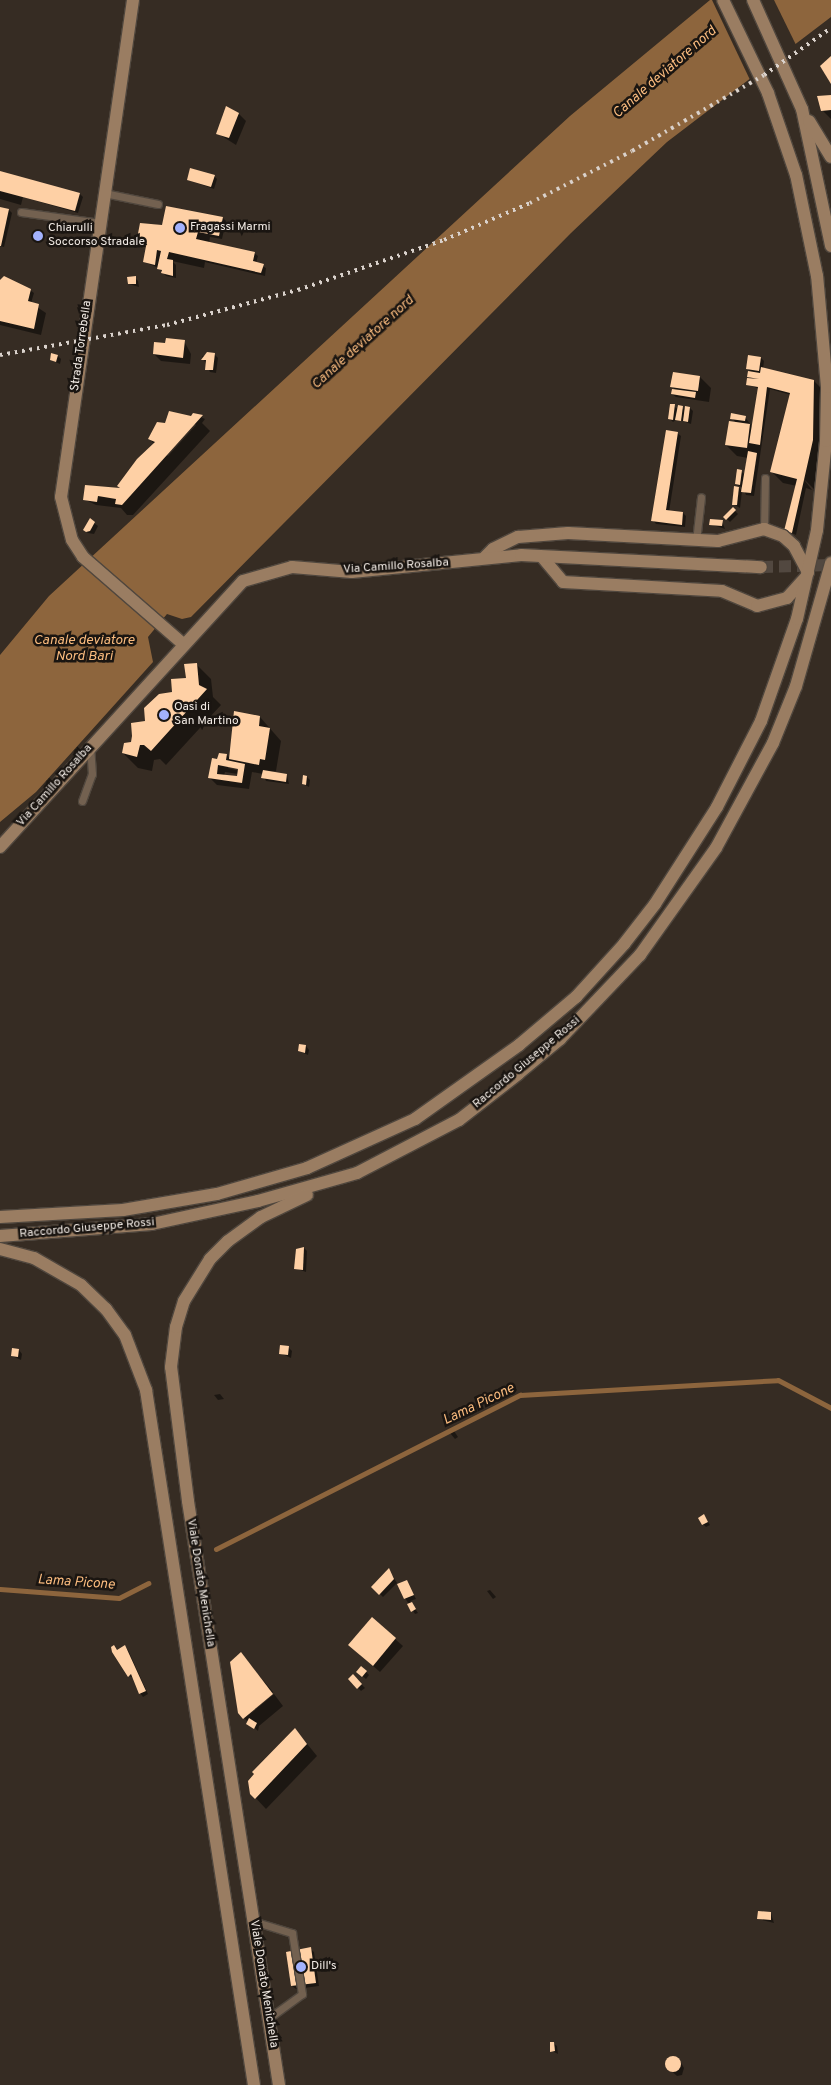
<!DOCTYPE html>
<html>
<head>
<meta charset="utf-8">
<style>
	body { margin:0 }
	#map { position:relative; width:831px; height:2085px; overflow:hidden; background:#362c23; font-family:Overpass,sans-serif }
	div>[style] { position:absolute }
	.water>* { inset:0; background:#8d653d }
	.pier>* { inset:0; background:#362c23 }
	.shadow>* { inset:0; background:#0007 }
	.stream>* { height:5px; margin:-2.5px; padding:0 2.5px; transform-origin:2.5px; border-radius:2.5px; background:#8d653d }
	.building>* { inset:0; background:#fed0a5 }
	.round { border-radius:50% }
	.secondary-tunnel>* { height:12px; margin-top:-6px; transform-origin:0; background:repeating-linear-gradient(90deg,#524840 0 12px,transparent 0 18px) }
	.roads { filter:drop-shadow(1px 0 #50473e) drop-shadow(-1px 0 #50473e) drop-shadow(0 1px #50473e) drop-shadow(0 -1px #50473e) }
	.lane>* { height:7px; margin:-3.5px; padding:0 3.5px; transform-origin:3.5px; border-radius:3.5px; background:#736150 }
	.secondary>* { height:12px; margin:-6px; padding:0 6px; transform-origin:6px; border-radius:6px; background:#9a7d62 }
	.rail>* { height:4px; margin-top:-2px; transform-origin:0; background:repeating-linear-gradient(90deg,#dad2cc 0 2.5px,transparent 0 7.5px) }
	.dots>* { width:14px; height:14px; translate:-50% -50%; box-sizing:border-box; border:2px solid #1a1511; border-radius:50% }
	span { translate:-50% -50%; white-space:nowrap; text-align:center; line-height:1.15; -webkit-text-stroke:5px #1a1511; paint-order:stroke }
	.poi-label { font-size:12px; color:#f1eae4 }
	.left { translate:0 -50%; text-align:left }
	.street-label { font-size:12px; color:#f1eae4 }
	.water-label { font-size:14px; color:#fabb7e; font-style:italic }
</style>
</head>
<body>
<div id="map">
	<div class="water">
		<div style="clip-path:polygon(710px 0,831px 0,831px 17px,667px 142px,571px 233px,191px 617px,182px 619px,167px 614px,148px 637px,153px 662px,36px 792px,0 822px,0 655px,49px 596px,570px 116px)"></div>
	</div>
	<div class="pier">
		<div style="clip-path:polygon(712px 0,774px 0,797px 47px,751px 82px)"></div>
	</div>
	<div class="shadow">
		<div style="clip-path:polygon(831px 96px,831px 119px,822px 110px)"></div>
		<div style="clip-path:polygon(239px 114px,246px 121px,236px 145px,217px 133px)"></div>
		<div style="clip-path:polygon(0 172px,80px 194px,83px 197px,78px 213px,23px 197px,21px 205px,0 199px)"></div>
		<div style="clip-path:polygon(214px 176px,217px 179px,214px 189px,188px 180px)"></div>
		<div style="clip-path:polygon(9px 210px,12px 213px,4px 247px,0 246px,0 213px)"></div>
		<div style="clip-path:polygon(223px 218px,226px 221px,222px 239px,210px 237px,209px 243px,254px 253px,258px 256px,256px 263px,266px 268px,265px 276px,205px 262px,204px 268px,172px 261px,176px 265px,176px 278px,166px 276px,159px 268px,144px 262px,147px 248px,138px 244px,152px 224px,163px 226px)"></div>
		<div style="clip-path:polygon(4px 278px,30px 290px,34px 293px,31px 303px,46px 313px,41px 335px,0 325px,0 281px)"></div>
		<div style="clip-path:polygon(135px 278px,138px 281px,139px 287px,129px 284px)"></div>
		<div style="clip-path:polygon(184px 341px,191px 354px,190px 364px,161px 361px,154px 354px,169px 345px)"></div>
		<div style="clip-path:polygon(215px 355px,218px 358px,216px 373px,210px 372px,202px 356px)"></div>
		<div style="clip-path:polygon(58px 356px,61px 359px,60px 364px,51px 360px)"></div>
		<div style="clip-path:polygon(761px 358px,764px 361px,763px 369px,814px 381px,825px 392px,815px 490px,802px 477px,812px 490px,806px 488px,796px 535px,785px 530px,797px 486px,783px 483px,771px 471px,791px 395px,770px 389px,754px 496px,746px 495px,743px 488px,736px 484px,741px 471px,745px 475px,748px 458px,737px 456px,726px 445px,736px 423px,732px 418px,745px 417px,753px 428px,759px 389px,747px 384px,752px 373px,748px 369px)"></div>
		<div style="clip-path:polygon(674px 373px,700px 377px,711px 388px,709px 402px,676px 397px,672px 394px,676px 391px,672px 386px)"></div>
		<div style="clip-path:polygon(671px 405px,678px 409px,690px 408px,693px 411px,691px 424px,677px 419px,673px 422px,669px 418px)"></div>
		<div style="clip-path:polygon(evenodd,194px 414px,205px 419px,202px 423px,210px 431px,133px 515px,127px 515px,121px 508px,96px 505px,84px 499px,122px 489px,154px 444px,149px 438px,166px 424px,195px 419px,194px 414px,194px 423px,196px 425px,168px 456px,166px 454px,194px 423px)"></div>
		<div style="clip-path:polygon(677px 433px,681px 436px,669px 512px,683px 513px,686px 516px,685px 527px,656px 524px,653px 520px)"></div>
		<div style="clip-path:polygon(739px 488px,742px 491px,740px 508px,733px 504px)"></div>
		<div style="clip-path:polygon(733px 509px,738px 514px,730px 522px,725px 517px)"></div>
		<div style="clip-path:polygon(722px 521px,725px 529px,710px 524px)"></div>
		<div style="clip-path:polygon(94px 523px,98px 526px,94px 534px,88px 533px,84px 530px)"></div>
		<div style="clip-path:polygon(196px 664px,211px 679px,213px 697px,221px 705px,166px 765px,160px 759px,154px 760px,152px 771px,138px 768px,123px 753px,132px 744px,132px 724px,146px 722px,187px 679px)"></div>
		<div style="clip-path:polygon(evenodd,260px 717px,281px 741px,276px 771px,270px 772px,287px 775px,289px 784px,266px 781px,263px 774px,252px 772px,249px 789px,217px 785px,210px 778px,218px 760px,227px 755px,230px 759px,260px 717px,228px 766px,244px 769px,244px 772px,228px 768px,228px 766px,260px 717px,225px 772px,238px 774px,238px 777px,224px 776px,225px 772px)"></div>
		<div style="clip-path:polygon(307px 777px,310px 780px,309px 787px,303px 784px)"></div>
		<div style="clip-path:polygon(306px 1046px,309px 1050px,308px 1055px,299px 1051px)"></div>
		<div style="clip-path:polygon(304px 1248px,307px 1251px,306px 1272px,295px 1268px)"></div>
		<div style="clip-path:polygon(289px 1348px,292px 1351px,291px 1358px,280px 1353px)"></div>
		<div style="clip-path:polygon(19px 1350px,22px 1354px,21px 1360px,12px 1356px)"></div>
		<div style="clip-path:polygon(220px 1394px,224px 1399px,218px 1400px,214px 1395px)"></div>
		<div style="clip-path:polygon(454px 1431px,458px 1437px,455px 1439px,450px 1433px)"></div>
		<div style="clip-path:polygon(704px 1516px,710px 1525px,706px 1527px,703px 1524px)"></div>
		<div style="clip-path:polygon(389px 1570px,397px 1583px,383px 1597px,373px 1587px)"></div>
		<div style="clip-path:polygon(407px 1582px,416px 1599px,410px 1601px,418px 1613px,415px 1614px,405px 1598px)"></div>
		<div style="clip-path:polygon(490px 1590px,496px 1597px,493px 1599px,487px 1591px)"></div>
		<div style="clip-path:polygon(372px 1619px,403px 1646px,380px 1672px,357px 1652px)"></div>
		<div style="clip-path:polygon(113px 1647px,118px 1651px,125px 1647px,128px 1650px,148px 1694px,143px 1697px,140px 1693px,134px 1678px,129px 1676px)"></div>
		<div style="clip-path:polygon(241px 1654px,273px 1692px,247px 1717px,274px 1694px,283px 1706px,259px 1726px,258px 1731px,244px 1718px)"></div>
		<div style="clip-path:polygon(366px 1672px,369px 1675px,366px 1679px,361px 1675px)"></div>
		<div style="clip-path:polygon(353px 1676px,365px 1688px,361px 1691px,350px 1679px)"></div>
		<div style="clip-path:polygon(295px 1729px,317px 1756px,266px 1809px,252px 1794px)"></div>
		<div style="clip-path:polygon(771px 1913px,774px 1923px,758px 1919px)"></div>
		<div style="clip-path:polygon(310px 1949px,314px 1952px,319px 1986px,296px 1989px,292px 1986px)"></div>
		<div style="clip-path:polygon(553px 2043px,557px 2046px,558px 2054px,552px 2051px)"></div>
		<div style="clip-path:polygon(671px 2056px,680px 2061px,684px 2068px,682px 2075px,677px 2076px,668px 2068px,666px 2059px)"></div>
	</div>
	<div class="stream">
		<div style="left:216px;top:1549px;width:341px;rotate:-26.9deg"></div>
		<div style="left:520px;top:1395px;width:258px;rotate:-3.3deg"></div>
		<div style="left:778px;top:1380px;width:60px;rotate:27.8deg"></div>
		<div style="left:0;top:1589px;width:119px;rotate:4.3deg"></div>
		<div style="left:119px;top:1598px;width:33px;rotate:-27deg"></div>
	</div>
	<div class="building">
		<div style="clip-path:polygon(831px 56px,831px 84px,820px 66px)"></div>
		<div style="clip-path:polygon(831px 95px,831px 110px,821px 111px,817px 96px)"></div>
		<div style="clip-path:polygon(226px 106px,239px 113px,229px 138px,216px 134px)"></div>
		<div style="clip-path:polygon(190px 168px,215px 175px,211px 187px,187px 180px)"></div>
		<div style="clip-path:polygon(0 171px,80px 193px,75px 211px,0 191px)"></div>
		<div style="clip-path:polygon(166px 206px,223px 217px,219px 236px,198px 232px,196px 239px,255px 252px,253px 261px,264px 264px,261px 273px,169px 252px,167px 259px,173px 260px,173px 276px,161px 273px,162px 270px,157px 269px,161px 251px,157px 250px,155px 265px,143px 262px,146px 246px,136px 244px,140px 223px,162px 225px)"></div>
		<div style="clip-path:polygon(0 207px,9px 209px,1px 246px,0 246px)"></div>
		<div style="clip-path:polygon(4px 276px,31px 289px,28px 301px,39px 304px,34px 329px,0 321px,0 280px)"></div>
		<div style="clip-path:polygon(136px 276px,136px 284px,128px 284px,127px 277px)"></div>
		<div style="clip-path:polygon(166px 338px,185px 340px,183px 358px,153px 354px,154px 342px,165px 343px)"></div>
		<div style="clip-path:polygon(207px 352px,215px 353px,213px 370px,205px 370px,206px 360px,201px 360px)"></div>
		<div style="clip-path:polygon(51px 353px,58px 355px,56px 362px,50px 360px)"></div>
		<div style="clip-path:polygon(748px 355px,761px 357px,759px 371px,746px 369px)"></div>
		<div style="clip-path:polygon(761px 367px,814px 380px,813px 440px,792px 533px,784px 531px,797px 479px,770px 472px,790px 393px,767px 387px,760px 445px,749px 443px,758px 387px,746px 385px,747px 378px,759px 379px,747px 377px,748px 371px,760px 373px)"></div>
		<div style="clip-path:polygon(673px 372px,700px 376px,698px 391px,670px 387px)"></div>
		<div style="clip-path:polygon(672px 389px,696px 392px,695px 398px,671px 394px)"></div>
		<div style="clip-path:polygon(670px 404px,675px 404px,673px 420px,668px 419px)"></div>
		<div style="clip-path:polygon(678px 405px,683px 406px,681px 421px,675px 420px)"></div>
		<div style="clip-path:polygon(685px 406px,690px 407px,688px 422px,683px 421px)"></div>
		<div style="clip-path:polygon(169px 411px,191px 416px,193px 413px,203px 415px,122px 505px,115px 504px,116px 499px,98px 496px,97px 502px,83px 500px,85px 485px,120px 488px,117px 486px,137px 459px,155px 442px,148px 439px,157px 422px,165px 423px)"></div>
		<div style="clip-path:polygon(731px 413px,746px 416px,745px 421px,730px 419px)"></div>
		<div style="clip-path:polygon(729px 421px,750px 424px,747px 448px,725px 445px)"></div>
		<div style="clip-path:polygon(666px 430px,678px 432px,666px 510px,683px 512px,682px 525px,651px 521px)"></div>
		<div style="clip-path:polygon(748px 451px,757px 453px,751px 493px,741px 492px)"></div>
		<div style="clip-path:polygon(737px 469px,742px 470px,740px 485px,735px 484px)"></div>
		<div style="clip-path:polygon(734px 486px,739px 487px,737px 505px,732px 505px)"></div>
		<div style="clip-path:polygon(733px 507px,736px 510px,726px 520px,723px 517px)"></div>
		<div style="clip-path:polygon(90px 518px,95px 522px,90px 531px,86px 532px,83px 530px)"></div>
		<div style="clip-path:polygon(710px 519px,723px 520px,722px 526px,709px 525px)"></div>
		<div style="clip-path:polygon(197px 663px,199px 685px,207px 689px,151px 751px,144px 745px,140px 745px,137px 757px,122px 753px,124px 743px,131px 742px,132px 736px,131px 723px,145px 721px,144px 708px,159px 694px,172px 692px,171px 679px,186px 678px,184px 664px)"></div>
		<div style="clip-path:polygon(234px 711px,260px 716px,259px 726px,270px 728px,265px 760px,260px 759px,259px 765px,229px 759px)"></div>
		<div style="clip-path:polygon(evenodd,219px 753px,227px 754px,226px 760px,245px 764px,242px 783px,208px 778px,212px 758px,217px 759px,219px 753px,218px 765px,238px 769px,237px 776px,217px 774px,218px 765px)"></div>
		<div style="clip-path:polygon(263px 770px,287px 774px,286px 782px,261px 778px)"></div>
		<div style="clip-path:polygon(303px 775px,307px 776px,306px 785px,302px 784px)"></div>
		<div style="clip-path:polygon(299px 1044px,306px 1045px,305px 1053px,298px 1051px)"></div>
		<div style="clip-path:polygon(304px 1247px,303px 1270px,294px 1269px,296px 1249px)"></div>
		<div style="clip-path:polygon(280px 1345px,289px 1346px,288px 1355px,279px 1354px)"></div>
		<div style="clip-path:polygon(12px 1348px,19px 1349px,18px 1357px,11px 1356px)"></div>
		<div style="clip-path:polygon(704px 1514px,708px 1522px,702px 1525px,698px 1518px)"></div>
		<div style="clip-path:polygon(389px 1568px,394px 1579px,379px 1595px,371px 1587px)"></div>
		<div style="clip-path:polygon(407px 1580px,414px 1595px,404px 1599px,397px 1584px)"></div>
		<div style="clip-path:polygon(412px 1602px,416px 1609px,411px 1612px,407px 1604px)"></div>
		<div style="clip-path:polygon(372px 1617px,396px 1638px,373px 1666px,348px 1645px)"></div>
		<div style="clip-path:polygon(114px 1645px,117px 1650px,125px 1645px,146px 1691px,139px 1694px,131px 1674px,128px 1677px,112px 1652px,111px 1647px)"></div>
		<div style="clip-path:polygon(241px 1652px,273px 1694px,243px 1719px,238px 1713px,230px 1662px)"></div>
		<div style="clip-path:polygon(361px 1666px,367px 1671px,362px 1677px,356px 1672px)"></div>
		<div style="clip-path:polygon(353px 1674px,362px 1684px,357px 1689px,348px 1679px)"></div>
		<div style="clip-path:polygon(249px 1718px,257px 1723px,254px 1729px,246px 1724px)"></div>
		<div style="clip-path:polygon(295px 1728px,307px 1744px,255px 1799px,250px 1794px,248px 1781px,254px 1774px,252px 1772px)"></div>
		<div style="clip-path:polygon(758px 1911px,771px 1912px,771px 1920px,757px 1919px)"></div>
		<div style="clip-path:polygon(311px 1947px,316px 1983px,291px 1986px,286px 1952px)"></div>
		<div style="clip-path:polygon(550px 2042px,554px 2042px,555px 2051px,550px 2052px)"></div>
		<div class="round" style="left:665px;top:2056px;width:16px;height:16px"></div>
	</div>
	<div class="secondary-tunnel">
		<div style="left:761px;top:567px;width:70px;rotate:-1.6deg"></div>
	</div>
	<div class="roads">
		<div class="lane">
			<div style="left:104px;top:193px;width:55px;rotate:11.5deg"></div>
			<div style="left:21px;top:212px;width:80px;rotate:7.9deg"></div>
			<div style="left:764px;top:529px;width:51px;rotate:-88.9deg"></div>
			<div style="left:696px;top:541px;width:44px;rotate:-83.5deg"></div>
			<div style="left:82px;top:801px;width:29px;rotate:-70deg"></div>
			<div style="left:92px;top:774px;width:26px;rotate:-94deg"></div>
			<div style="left:253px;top:1921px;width:41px;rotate:17.1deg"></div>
			<div style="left:292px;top:1933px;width:62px;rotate:80.7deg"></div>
			<div style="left:302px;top:1994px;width:41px;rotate:144deg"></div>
		</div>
		<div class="secondary">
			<div style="left:133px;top:0;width:502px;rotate:98.24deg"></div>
			<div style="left:61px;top:497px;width:44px;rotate:75.7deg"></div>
			<div style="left:72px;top:540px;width:20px;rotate:57deg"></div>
			<div style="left:83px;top:557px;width:133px;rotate:41deg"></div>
			<div style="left:753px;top:0;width:120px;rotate:65.8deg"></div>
			<div style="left:802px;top:109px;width:140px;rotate:78deg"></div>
			<div style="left:809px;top:121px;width:42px;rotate:58.6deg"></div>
			<div style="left:485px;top:557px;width:11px;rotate:-45deg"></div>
			<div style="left:493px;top:549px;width:28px;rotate:-26deg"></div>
			<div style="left:518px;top:537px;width:50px;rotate:-4.6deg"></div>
			<div style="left:568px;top:533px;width:150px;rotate:3.1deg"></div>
			<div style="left:718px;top:541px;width:48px;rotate:-14.6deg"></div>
			<div style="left:764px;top:529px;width:20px;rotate:20deg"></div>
			<div style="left:783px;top:536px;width:15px;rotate:42deg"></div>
			<div style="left:794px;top:546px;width:30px;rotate:62deg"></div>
			<div style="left:543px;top:558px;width:31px;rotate:50deg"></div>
			<div style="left:563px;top:582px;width:159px;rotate:3.2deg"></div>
			<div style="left:722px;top:591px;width:38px;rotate:23deg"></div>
			<div style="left:757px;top:606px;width:31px;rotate:-15deg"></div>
			<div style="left:787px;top:598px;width:27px;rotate:-48deg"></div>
			<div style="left:0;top:847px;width:360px;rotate:-47.6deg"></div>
			<div style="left:243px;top:581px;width:51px;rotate:-15.9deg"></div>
			<div style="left:292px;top:567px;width:60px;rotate:4.8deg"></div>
			<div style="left:352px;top:572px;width:170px;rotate:-5.7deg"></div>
			<div style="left:521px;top:555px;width:240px;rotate:2.9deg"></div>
			<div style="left:0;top:1217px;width:123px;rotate:-3.3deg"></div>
			<div style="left:123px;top:1210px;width:95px;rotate:-9.7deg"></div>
			<div style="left:217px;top:1194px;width:94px;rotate:-16.1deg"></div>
			<div style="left:307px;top:1168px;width:119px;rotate:-24.4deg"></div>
			<div style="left:415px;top:1119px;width:128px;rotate:-35.4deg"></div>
			<div style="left:519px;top:1045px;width:75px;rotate:-40.1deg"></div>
			<div style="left:576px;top:997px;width:72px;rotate:-47.8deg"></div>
			<div style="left:624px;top:944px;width:51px;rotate:-52.2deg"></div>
			<div style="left:655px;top:904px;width:115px;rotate:-57.4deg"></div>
			<div style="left:717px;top:807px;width:97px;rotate:-62.9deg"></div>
			<div style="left:761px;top:721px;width:108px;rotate:-70.6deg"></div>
			<div style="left:797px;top:619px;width:91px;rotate:-77.3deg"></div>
			<div style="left:817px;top:530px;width:89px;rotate:-84.2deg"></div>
			<div style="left:826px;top:441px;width:54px;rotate:-88.9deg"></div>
			<div style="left:827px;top:387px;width:111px;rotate:-95.1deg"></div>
			<div style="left:817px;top:276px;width:103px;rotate:-101.7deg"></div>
			<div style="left:796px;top:175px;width:87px;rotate:-108.9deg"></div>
			<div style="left:768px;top:93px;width:103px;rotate:-115.8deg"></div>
			<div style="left:0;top:1236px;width:152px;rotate:-4.5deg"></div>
			<div style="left:152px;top:1224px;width:108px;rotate:-12.2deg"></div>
			<div style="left:258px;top:1201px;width:103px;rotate:-15.8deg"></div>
			<div style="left:357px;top:1173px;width:115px;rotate:-27.5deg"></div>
			<div style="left:459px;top:1120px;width:75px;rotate:-37.9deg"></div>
			<div style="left:518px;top:1074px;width:55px;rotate:-39.8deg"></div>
			<div style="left:560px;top:1039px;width:116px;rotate:-46.4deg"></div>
			<div style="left:640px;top:955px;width:131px;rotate:-54.6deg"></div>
			<div style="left:716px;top:848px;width:119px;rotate:-61.5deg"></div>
			<div style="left:773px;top:743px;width:61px;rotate:-68deg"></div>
			<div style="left:796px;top:686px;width:128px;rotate:-74.1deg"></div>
			<div style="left:0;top:1249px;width:35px;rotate:15deg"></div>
			<div style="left:34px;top:1258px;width:54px;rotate:29.9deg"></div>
			<div style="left:81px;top:1285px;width:35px;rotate:44deg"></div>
			<div style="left:106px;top:1309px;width:32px;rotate:54deg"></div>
			<div style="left:125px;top:1335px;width:59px;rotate:69.1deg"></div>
			<div style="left:146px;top:1390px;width:703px;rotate:81.17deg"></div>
			<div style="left:279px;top:2085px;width:591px;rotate:-98.86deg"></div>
			<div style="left:188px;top:1501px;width:135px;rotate:-97.2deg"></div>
			<div style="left:171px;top:1367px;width:40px;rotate:-82.9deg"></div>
			<div style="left:176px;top:1327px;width:27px;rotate:-73deg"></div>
			<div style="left:184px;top:1301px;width:49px;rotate:-58.2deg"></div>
			<div style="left:210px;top:1259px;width:25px;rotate:-45deg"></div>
			<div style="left:228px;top:1241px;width:41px;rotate:-36deg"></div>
			<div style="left:261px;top:1217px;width:51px;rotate:-25.6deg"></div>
		</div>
	</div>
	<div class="rail">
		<div style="left:0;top:355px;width:170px;rotate:-10.2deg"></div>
		<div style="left:167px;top:325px;width:136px;rotate:-15deg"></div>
		<div style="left:298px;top:290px;width:154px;rotate:-18.9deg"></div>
		<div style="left:444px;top:240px;width:94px;rotate:-23.3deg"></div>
		<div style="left:530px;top:203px;width:114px;rotate:-27deg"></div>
		<div style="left:632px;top:151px;width:152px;rotate:-29.9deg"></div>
		<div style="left:764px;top:75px;width:82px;rotate:-35deg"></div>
	</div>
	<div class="dots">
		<div style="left:180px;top:228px;background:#a3b2fd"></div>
		<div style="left:38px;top:236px;background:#a3b2fd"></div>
		<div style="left:164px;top:715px;background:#a3b2fd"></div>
		<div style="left:301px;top:1967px;background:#a3b2fd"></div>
	</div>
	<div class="poi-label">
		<span class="left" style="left:190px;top:228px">Fragassi Marmi</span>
		<span class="left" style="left:48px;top:236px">Chiarulli<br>Soccorso Stradale</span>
		<span class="left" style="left:174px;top:715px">Oasi di<br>San Martino</span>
		<span class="left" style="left:311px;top:1967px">Dill's</span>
	</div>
	<div class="street-label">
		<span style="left:82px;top:346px;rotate:-82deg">Strada Torrebella</span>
		<span style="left:396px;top:567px;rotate:-4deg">Via Camillo Rosalba</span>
		<span style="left:55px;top:786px;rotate:-48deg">Via Camillo Rosalba</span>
		<span style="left:527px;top:1063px;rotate:-40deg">Raccordo Giuseppe Rossi</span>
		<span style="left:87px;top:1229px;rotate:-5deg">Raccordo Giuseppe Rossi</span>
		<span style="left:200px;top:1583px;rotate:81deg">Viale Donato Menichella</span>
		<span style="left:263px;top:1984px;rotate:81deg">Viale Donato Menichella</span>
	</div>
	<div class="water-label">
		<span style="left:665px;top:73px;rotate:-41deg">Canale deviatore nord</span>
		<span style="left:363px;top:343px;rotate:-42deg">Canale deviatore nord</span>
		<span style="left:84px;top:649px">Canale deviatore<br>Nord Bari</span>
		<span style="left:479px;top:1405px;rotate:-26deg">Lama Picone</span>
		<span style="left:76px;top:1583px;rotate:4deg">Lama Picone</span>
	</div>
</div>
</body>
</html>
